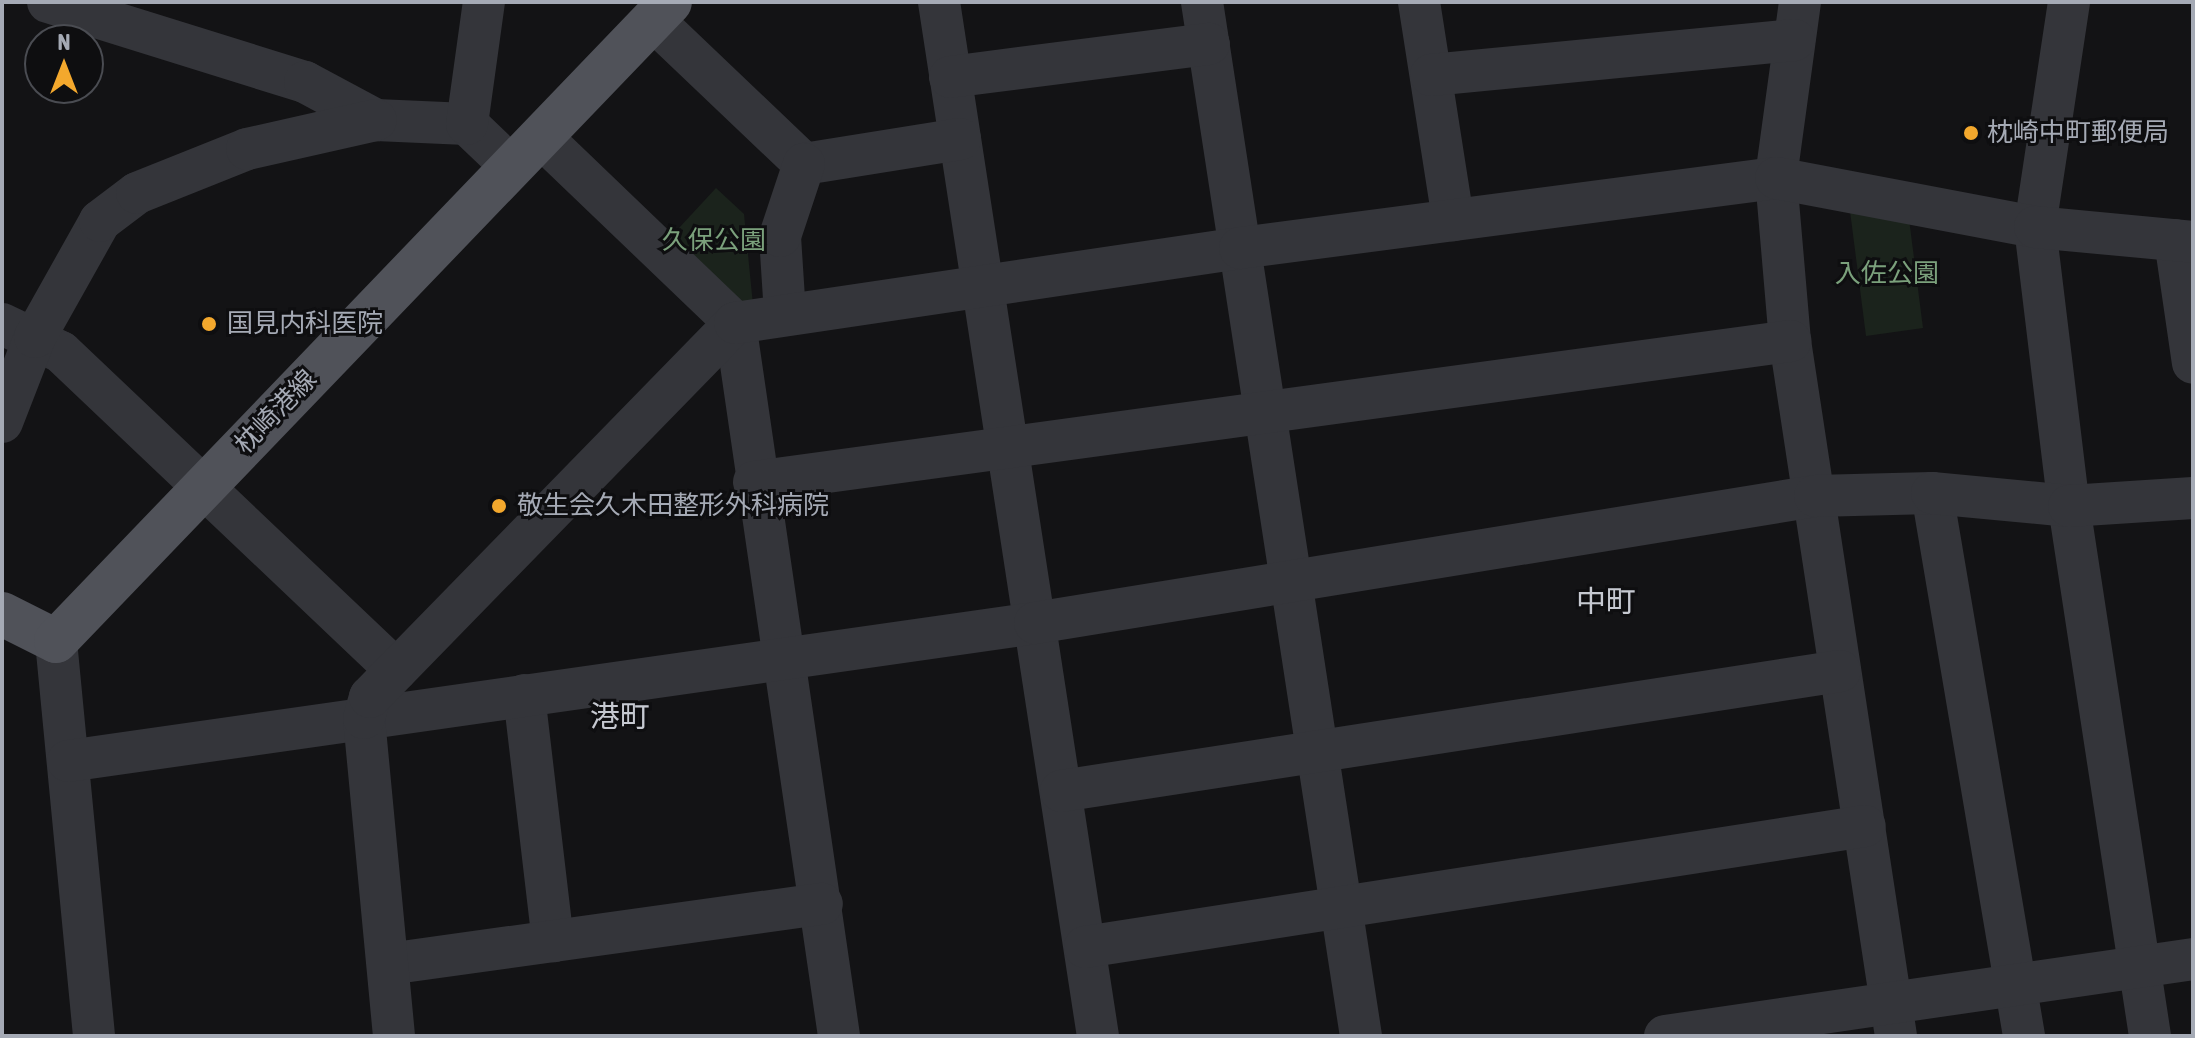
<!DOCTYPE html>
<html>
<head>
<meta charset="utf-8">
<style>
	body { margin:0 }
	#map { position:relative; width:2195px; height:1038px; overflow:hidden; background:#131315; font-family:"Asap Condensed","Noto Sans JP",sans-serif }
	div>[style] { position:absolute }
	.green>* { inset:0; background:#1b231c }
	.minor>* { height:42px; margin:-21px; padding:0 21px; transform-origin:21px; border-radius:21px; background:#34353a }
	.major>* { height:44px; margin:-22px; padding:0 22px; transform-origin:22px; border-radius:22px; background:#505259 }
	.dots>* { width:22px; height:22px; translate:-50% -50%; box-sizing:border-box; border:4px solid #0e0e10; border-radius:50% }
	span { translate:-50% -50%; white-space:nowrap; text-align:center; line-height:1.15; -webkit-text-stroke:6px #0e0e10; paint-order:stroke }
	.poi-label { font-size:26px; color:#a5aab5 }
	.left { translate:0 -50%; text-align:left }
	.park-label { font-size:26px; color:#7ba17c }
	.street-label { font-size:26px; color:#a5aab5 }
	.quarter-label { font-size:30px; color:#c6c9d1 }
	.frame { position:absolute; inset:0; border:4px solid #a5aab5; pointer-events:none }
	.north { position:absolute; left:24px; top:24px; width:80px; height:80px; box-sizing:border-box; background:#0e0e10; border:2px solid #4a4c52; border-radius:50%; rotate:0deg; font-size:22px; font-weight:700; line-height:32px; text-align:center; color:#a5aab5 }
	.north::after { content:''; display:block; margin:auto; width:28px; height:36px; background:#f3a82d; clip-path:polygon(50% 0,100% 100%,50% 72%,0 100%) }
</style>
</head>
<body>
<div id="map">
	<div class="green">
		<div style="clip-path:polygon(716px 188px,744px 214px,753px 305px,736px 307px,666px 242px)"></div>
		<div style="clip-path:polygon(1850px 211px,1909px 219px,1923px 328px,1866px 336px)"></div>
	</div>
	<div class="minor">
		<div style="left:48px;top:2px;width:269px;rotate:17.3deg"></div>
		<div style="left:305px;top:82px;width:81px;rotate:28.2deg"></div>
		<div style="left:376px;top:120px;width:91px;rotate:2.5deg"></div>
		<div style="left:467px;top:124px;width:62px;rotate:43.7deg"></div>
		<div style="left:939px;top:2px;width:1046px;rotate:81.26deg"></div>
		<div style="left:1202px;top:2px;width:1046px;rotate:81.26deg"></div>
		<div style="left:1419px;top:2px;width:221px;rotate:81.1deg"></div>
		<div style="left:1800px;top:2px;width:178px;rotate:97.8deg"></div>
		<div style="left:1776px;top:178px;width:164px;rotate:85.1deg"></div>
		<div style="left:1790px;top:341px;width:703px;rotate:81.33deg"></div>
		<div style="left:2069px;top:2px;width:228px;rotate:98.6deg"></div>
		<div style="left:2035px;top:227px;width:281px;rotate:83.1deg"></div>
		<div style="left:2069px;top:506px;width:536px;rotate:81.31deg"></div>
		<div style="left:653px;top:20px;width:209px;rotate:43.6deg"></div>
		<div style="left:804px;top:164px;width:158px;rotate:-9.1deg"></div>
		<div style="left:1431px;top:75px;width:365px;rotate:-5.5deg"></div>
		<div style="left:950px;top:77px;width:261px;rotate:-7.3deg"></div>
		<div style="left:467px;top:124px;width:123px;rotate:-82.1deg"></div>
		<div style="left:541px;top:137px;width:269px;rotate:43.8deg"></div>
		<div style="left:735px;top:323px;width:721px;rotate:81.7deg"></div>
		<div style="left:2175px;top:240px;width:124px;rotate:81.7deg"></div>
		<div style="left:785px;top:314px;width:78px;rotate:-93.7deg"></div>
		<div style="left:780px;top:236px;width:76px;rotate:-71.6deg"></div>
		<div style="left:2px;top:324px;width:65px;rotate:25.4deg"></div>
		<div style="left:61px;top:352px;width:462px;rotate:43.5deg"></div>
		<div style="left:2px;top:422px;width:91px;rotate:-68.8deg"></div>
		<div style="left:35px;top:337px;width:133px;rotate:-60.7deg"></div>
		<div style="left:100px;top:221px;width:46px;rotate:-37.1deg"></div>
		<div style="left:137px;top:193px;width:118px;rotate:-21.8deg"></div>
		<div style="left:247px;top:149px;width:132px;rotate:-12.7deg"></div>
		<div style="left:754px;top:482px;width:1046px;rotate:-7.75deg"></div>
		<div style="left:1932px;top:493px;width:551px;rotate:80.38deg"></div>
		<div style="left:56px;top:641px;width:397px;rotate:84.5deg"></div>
		<div style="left:524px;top:695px;width:248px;rotate:83.3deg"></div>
		<div style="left:68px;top:761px;width:977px;rotate:-8.12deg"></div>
		<div style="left:1035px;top:623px;width:790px;rotate:-9.25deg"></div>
		<div style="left:1815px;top:496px;width:117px;rotate:-1.5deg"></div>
		<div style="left:1932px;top:493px;width:138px;rotate:5.4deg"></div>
		<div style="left:2069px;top:506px;width:124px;rotate:-3.7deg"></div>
		<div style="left:1061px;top:791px;width:788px;rotate:-8.76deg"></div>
		<div style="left:1085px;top:947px;width:789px;rotate:-8.82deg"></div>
		<div style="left:388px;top:964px;width:438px;rotate:-7.9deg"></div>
		<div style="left:394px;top:1036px;width:319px;rotate:-95.4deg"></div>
		<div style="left:364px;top:718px;width:22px;rotate:-74deg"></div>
		<div style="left:370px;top:697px;width:523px;rotate:-45.7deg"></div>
		<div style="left:735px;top:323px;width:511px;rotate:-8.45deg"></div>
		<div style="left:1240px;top:248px;width:541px;rotate:-7.44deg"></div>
		<div style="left:1776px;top:178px;width:264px;rotate:10.7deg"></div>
		<div style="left:2035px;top:227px;width:159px;rotate:5.4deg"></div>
		<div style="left:1665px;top:1036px;width:534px;rotate:-8.3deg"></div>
	</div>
	<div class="major">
		<div style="left:2px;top:614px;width:60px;rotate:26.6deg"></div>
		<div style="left:56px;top:641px;width:886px;rotate:-46.14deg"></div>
	</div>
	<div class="dots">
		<div style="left:1971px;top:133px;background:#f3a82d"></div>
		<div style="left:209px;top:324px;background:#f3a82d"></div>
		<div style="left:499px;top:506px;background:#f3a82d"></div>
	</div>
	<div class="poi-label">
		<span class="left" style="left:1987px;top:133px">枕崎中町郵便局</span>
		<span class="left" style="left:227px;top:324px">国見内科医院</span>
		<span class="left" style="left:517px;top:506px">敬生会久木田整形外科病院</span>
	</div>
	<div class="park-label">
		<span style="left:714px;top:241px">久保公園</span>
		<span style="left:1887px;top:274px">入佐公園</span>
	</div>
	<div class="street-label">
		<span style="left:276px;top:412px;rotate:-46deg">枕崎港線</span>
	</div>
	<div class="quarter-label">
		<span style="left:1606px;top:601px">中町</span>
		<span style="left:620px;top:716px">港町</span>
	</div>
	<div class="frame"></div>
	<div class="north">N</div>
</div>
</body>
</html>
